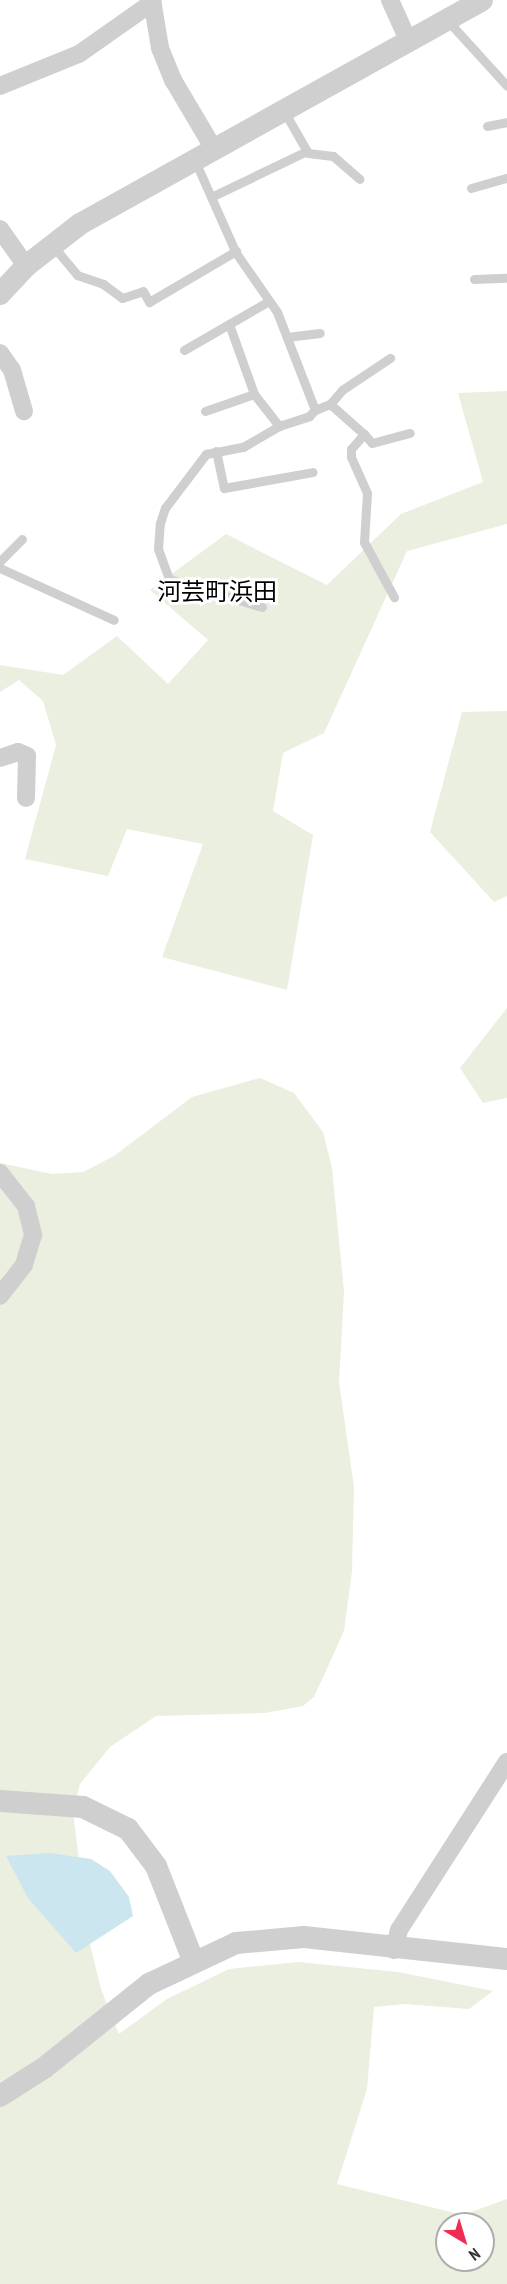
<!DOCTYPE html>
<html>
<head>
<meta charset="utf-8">
<style>
	body { margin:0 }
	#map { position:relative; width:507px; height:2284px; overflow:hidden; background:#fff; font-family:"PT Sans Narrow","Noto Sans JP",sans-serif }
	div>[style] { position:absolute }
	.green>* { inset:0; background:#eaefdf }
	.water>* { inset:0; background:#cbe6ef }
	.service>* { height:9px; margin:-4.5px; padding:0 4.5px; transform-origin:4.5px; border-radius:4.5px; background:#cfcfcf }
	.minor>* { height:18px; margin:-9px; padding:0 9px; transform-origin:9px; border-radius:9px; background:#cfcfcf }
	.tertiary>* { height:22px; margin:-11px; padding:0 11px; transform-origin:11px; border-radius:11px; background:#cfcfcf }
	span { translate:-50% -50%; white-space:nowrap; text-align:center; line-height:1.15; -webkit-text-stroke:6px #fff; paint-order:stroke }
	.quarter-label { font-size:24px; color:#000 }
	.north { position:absolute; left:435px; top:2212px; width:60px; height:60px; box-sizing:border-box; background:#fff; border:2px solid #adadad; border-radius:50%; rotate:142deg; font-size:16px; font-weight:700; line-height:24px; text-align:center; color:#323232 }
	.north::after { content:''; display:block; margin:auto; width:21px; height:27px; background:#f12c53; clip-path:polygon(50% 0,100% 100%,50% 72%,0 100%) }
</style>
</head>
<body>
<div id="map">
	<div class="green">
		<div style="clip-path:polygon(507px 391px,507px 524px,407px 551px,324px 733px,283px 753px,273px 811px,313px 835px,287px 990px,162px 957px,203px 844px,127px 829px,108px 876px,25px 859px,56px 745px,43px 701px,19px 680px,0 692px,0 665px,63px 675px,117px 636px,168px 684px,208px 640px,150px 590px,226px 534px,327px 585px,401px 514px,483px 482px,458px 393px)"></div>
		<div style="clip-path:polygon(507px 711px,507px 896px,494px 902px,430px 832px,462px 712px)"></div>
		<div style="clip-path:polygon(507px 1008px,507px 1098px,483px 1103px,460px 1068px)"></div>
		<div style="clip-path:polygon(evenodd,260px 1078px,294px 1093px,323px 1132px,332px 1168px,344px 1292px,339px 1382px,354px 1487px,352px 1571px,344px 1631px,314px 1697px,303px 1706px,265px 1713px,156px 1716px,110px 1747px,80px 1784px,73px 1812px,89px 1940px,101px 1989px,119px 2034px,167px 1999px,229px 1969px,299px 1962px,398px 1972px,493px 1991px,469px 2009px,405px 2004px,374px 2007px,367px 2089px,337px 2184px,463px 2215px,507px 2199px,507px 2284px,0 2284px,0 1163px,52px 1174px,83px 1172px,114px 1156px,192px 1097px,260px 1078px,447px 2224px,483px 2224px,483px 2260px,447px 2260px,447px 2224px)"></div>
	</div>
	<div class="water">
		<div style="clip-path:polygon(50px 1853px,91px 1859px,110px 1871px,129px 1897px,133px 1916px,76px 1953px,28px 1898px,6px 1856px)"></div>
	</div>
	<div class="service">
		<div style="left:447px;top:20px;width:89px;rotate:47.7deg"></div>
		<div style="left:284px;top:111px;width:48px;rotate:60.3deg"></div>
		<div style="left:308px;top:153px;width:25px;rotate:7deg"></div>
		<div style="left:333px;top:156px;width:35px;rotate:41deg"></div>
		<div style="left:487px;top:126px;width:20px;rotate:-11deg"></div>
		<div style="left:195px;top:161px;width:101px;rotate:66deg"></div>
		<div style="left:236px;top:253px;width:72px;rotate:55.2deg"></div>
		<div style="left:277px;top:312px;width:105px;rotate:68.8deg"></div>
		<div style="left:315px;top:410px;width:16px;rotate:-22deg"></div>
		<div style="left:330px;top:404px;width:45px;rotate:41.4deg"></div>
		<div style="left:364px;top:434px;width:20px;rotate:131deg"></div>
		<div style="left:351px;top:449px;width:8px;rotate:90deg"></div>
		<div style="left:351px;top:457px;width:39px;rotate:66deg"></div>
		<div style="left:367px;top:493px;width:49px;rotate:93.5deg"></div>
		<div style="left:364px;top:542px;width:63px;rotate:61.4deg"></div>
		<div style="left:471px;top:188px;width:37px;rotate:-16deg"></div>
		<div style="left:213px;top:196px;width:104px;rotate:-25.6deg"></div>
		<div style="left:53px;top:246px;width:38px;rotate:50deg"></div>
		<div style="left:77px;top:275px;width:28px;rotate:19deg"></div>
		<div style="left:103px;top:284px;width:24px;rotate:36deg"></div>
		<div style="left:122px;top:298px;width:22px;rotate:-18deg"></div>
		<div style="left:143px;top:291px;width:13px;rotate:61deg"></div>
		<div style="left:149px;top:302px;width:101px;rotate:-30.4deg"></div>
		<div style="left:474px;top:279px;width:33px;rotate:-2deg"></div>
		<div style="left:229px;top:324px;width:74px;rotate:70.3deg"></div>
		<div style="left:254px;top:394px;width:41px;rotate:52deg"></div>
		<div style="left:287px;top:337px;width:33px;rotate:-7deg"></div>
		<div style="left:184px;top:350px;width:98px;rotate:-30deg"></div>
		<div style="left:330px;top:404px;width:18px;rotate:-49deg"></div>
		<div style="left:342px;top:390px;width:58px;rotate:-33.7deg"></div>
		<div style="left:205px;top:411px;width:52px;rotate:-19.1deg"></div>
		<div style="left:364px;top:434px;width:12px;rotate:48deg"></div>
		<div style="left:372px;top:443px;width:39px;rotate:-15deg"></div>
		<div style="left:216px;top:451px;width:38px;rotate:78deg"></div>
		<div style="left:224px;top:488px;width:90px;rotate:-10.2deg"></div>
		<div style="left:0;top:561px;width:31px;rotate:-45deg"></div>
		<div style="left:0;top:568px;width:125px;rotate:24.5deg"></div>
		<div style="left:262px;top:607px;width:97px;rotate:-163.2deg"></div>
		<div style="left:169px;top:579px;width:32px;rotate:-110deg"></div>
		<div style="left:158px;top:549px;width:26px;rotate:-86deg"></div>
		<div style="left:160px;top:523px;width:16px;rotate:-72deg"></div>
		<div style="left:165px;top:508px;width:68px;rotate:-52.8deg"></div>
		<div style="left:206px;top:454px;width:38px;rotate:-11deg"></div>
		<div style="left:243px;top:447px;width:42px;rotate:-30.3deg"></div>
		<div style="left:279px;top:426px;width:32px;rotate:-18deg"></div>
		<div style="left:309px;top:416px;width:8px;rotate:-45deg"></div>
	</div>
	<div class="minor">
		<div style="left:152px;top:0;width:49px;rotate:80.5deg"></div>
		<div style="left:160px;top:48px;width:35px;rotate:68deg"></div>
		<div style="left:173px;top:80px;width:80px;rotate:59.3deg"></div>
		<div style="left:390px;top:0;width:44px;rotate:65.8deg"></div>
		<div style="left:0;top:86px;width:85px;rotate:-22.1deg"></div>
		<div style="left:79px;top:54px;width:90px;rotate:-35.1deg"></div>
		<div style="left:0;top:229px;width:45px;rotate:54.9deg"></div>
		<div style="left:0;top:353px;width:21px;rotate:55deg"></div>
		<div style="left:12px;top:370px;width:43px;rotate:73.7deg"></div>
		<div style="left:0;top:758px;width:19px;rotate:-18deg"></div>
		<div style="left:18px;top:752px;width:10px;rotate:24deg"></div>
		<div style="left:27px;top:756px;width:42px;rotate:91.4deg"></div>
		<div style="left:0;top:1173px;width:42px;rotate:51.8deg"></div>
		<div style="left:26px;top:1206px;width:30px;rotate:76deg"></div>
		<div style="left:33px;top:1235px;width:31px;rotate:107deg"></div>
		<div style="left:24px;top:1265px;width:39px;rotate:128deg"></div>
		<div style="left:394px;top:1950px;width:21px;rotate:-76deg"></div>
		<div style="left:399px;top:1930px;width:200px;rotate:-57.3deg"></div>
	</div>
	<div class="tertiary">
		<div style="left:0;top:294px;width:38px;rotate:-47deg"></div>
		<div style="left:26px;top:266px;width:68px;rotate:-37.9deg"></div>
		<div style="left:80px;top:224px;width:460px;rotate:-29.1deg"></div>
		<div style="left:0;top:1801px;width:83px;rotate:4.1deg"></div>
		<div style="left:83px;top:1807px;width:50px;rotate:26.1deg"></div>
		<div style="left:128px;top:1829px;width:46px;rotate:52.9deg"></div>
		<div style="left:156px;top:1866px;width:101px;rotate:68.5deg"></div>
		<div style="left:0;top:2096px;width:52px;rotate:-32.5deg"></div>
		<div style="left:44px;top:2068px;width:134px;rotate:-38.7deg"></div>
		<div style="left:149px;top:1984px;width:96px;rotate:-25.2deg"></div>
		<div style="left:236px;top:1943px;width:68px;rotate:-5deg"></div>
		<div style="left:304px;top:1937px;width:204px;rotate:6.2deg"></div>
	</div>
	<div class="quarter-label">
		<span style="left:217px;top:592px">河芸町浜田</span>
	</div>
	<div class="north">N</div>
</div>
</body>
</html>
